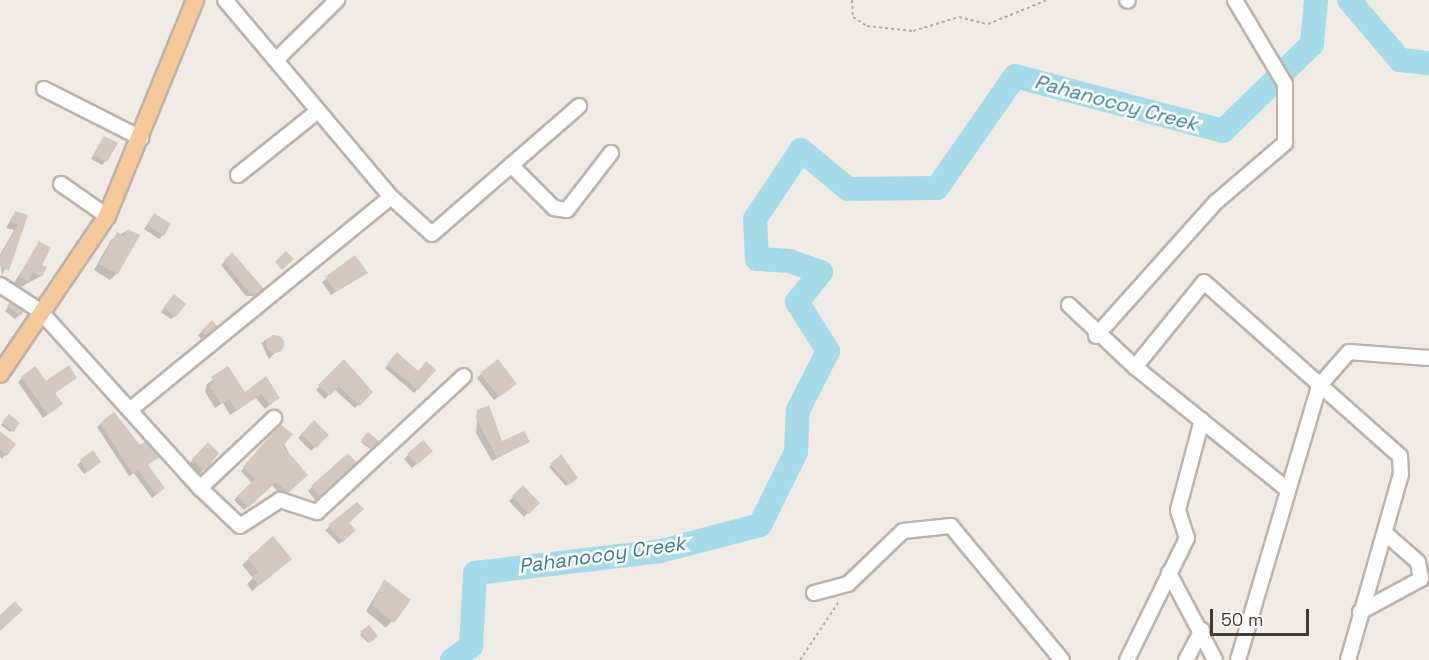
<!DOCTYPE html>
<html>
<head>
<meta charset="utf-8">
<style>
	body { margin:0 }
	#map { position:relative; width:1429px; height:660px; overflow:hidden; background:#f0eae4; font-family:"Space Grotesk",sans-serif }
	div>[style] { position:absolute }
	.shadow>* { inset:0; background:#0003 }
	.river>* { height:24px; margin:-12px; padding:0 12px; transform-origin:12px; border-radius:12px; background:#a5dae9 }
	.building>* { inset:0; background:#d4c7be }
	.round { border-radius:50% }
	.path>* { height:2px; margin-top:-1px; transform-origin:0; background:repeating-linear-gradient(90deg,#bba99b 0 3px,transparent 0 6px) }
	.roads { filter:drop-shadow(2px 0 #beb3ab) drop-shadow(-2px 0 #beb3ab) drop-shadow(0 2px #beb3ab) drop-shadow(0 -2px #beb3ab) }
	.minor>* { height:14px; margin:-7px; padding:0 7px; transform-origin:7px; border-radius:7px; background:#fff }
	.major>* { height:16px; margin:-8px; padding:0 8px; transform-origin:8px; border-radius:8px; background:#f5c999 }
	span { translate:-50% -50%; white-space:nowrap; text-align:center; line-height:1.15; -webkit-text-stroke:5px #fff; paint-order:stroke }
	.water-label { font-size:20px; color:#357f94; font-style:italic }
	.scale { position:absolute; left:1210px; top:609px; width:99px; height:27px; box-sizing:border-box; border:3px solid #423a35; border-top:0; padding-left:8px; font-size:18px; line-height:21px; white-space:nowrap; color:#423a35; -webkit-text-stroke:4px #fff; paint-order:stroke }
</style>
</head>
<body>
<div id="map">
	<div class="shadow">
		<div style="clip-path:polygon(104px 138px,106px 161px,102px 165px,91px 159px)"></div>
		<div style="clip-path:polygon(15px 212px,26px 216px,2px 276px,0 255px,14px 230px,6px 228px)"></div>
		<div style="clip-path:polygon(154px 215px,163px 235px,159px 239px,144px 229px)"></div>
		<div style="clip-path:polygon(128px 230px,117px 273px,110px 280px,94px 270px,111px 240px)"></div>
		<div style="clip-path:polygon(39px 243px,41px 276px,21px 287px,14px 283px)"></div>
		<div style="clip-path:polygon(232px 255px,262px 289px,254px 296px,246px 296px,221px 265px)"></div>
		<div style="clip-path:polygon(355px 257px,366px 273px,331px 295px,322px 282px)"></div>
		<div style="clip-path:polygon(170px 300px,175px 316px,171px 319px,161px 312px)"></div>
		<div style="clip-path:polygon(10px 304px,19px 315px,15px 319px,5px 311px)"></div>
		<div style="clip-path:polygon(212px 323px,212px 331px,201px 339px,198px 335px)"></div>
		<div style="clip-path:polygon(273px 335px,284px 344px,269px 359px,261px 343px)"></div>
		<div style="clip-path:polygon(397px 354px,418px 373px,434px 371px,414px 393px,385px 368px)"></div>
		<div style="clip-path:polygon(344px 361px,371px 392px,355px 408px,334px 389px,325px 399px,316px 390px)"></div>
		<div style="clip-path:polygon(228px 368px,245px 394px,266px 378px,273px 402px,265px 409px,256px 398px,230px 415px,223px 403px,215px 408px,205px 392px,207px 384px)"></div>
		<div style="clip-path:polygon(481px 374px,511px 388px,494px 400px,477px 378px)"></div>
		<div style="clip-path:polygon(22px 378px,46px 383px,71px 381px,54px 394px,57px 408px,43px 418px,18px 382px)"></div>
		<div style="clip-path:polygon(478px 411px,501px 443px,528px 442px,492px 461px,476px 433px)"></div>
		<div style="clip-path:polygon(9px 416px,18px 424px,10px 432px,1px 425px)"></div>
		<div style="clip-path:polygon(314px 422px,327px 435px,311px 451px,298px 438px)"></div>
		<div style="clip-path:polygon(101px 424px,147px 466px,159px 492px,152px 498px,134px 473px,129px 476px,97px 427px)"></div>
		<div style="clip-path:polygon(277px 430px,302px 478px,281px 495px,271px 484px,244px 510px,234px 500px,252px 483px,241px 471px)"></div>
		<div style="clip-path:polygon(368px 434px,378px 442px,370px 449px,361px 442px)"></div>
		<div style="clip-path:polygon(0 436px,14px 445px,2px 459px,0 457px)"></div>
		<div style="clip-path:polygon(423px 442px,431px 451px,412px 468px,404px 459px)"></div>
		<div style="clip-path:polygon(208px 444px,217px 453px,200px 474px,189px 464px)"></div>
		<div style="clip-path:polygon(92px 452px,95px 466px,84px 474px,77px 465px)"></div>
		<div style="clip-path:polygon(348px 455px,355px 463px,315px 500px,308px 491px)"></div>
		<div style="clip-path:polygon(561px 457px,576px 477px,566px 486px,549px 467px)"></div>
		<div style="clip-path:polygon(523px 488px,538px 503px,524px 517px,509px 501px)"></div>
		<div style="clip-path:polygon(357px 504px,347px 523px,354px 530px,339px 544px,325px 530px)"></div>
		<div style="clip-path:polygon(273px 538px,283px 565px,252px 591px,247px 584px,253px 578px,242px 565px)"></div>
		<div style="clip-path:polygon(384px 581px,409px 600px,386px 628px,366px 611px)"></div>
		<div style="clip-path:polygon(368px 627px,376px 635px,368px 643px,360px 635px)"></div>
	</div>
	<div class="river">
		<div style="left:1349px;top:0;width:79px;rotate:49.6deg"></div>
		<div style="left:1400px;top:60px;width:29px;rotate:6deg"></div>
		<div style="left:452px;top:660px;width:24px;rotate:-36deg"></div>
		<div style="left:471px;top:646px;width:73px;rotate:-86.9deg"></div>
		<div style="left:475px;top:573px;width:187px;rotate:-6.7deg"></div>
		<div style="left:661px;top:551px;width:102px;rotate:-14.7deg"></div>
		<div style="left:760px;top:525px;width:81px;rotate:-63.7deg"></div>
		<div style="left:796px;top:452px;width:42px;rotate:-87.3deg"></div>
		<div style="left:798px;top:410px;width:66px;rotate:-63deg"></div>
		<div style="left:828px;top:351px;width:58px;rotate:-122.3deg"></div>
		<div style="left:797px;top:302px;width:38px;rotate:-51deg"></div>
		<div style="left:821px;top:272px;width:34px;rotate:-161deg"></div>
		<div style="left:789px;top:261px;width:32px;rotate:-176deg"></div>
		<div style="left:757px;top:259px;width:40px;rotate:-92.9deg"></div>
		<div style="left:755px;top:219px;width:83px;rotate:-56.3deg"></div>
		<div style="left:801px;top:150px;width:61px;rotate:39.7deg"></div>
		<div style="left:848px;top:189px;width:89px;rotate:-0.6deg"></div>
		<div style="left:937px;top:188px;width:136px;rotate:-55.1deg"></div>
		<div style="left:1015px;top:76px;width:215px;rotate:14.8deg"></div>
		<div style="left:1223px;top:131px;width:124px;rotate:-44.3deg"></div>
		<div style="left:1312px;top:44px;width:44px;rotate:-84.8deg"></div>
	</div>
	<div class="building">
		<div style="clip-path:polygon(104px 136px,118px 143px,107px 162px,93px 155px)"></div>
		<div style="clip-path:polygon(15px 211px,28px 215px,9px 271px,0 266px,0 257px,18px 225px,11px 222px)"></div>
		<div style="clip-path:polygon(154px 213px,171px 224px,164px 236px,147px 225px)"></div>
		<div style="clip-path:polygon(128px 229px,140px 235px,118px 274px,99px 264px,117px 232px,124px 236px)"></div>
		<div style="clip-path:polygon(39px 241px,51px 248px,42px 265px,47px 267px,42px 277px,33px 272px,28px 282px,19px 277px)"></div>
		<div style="clip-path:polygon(286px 251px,294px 259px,282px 270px,275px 262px)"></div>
		<div style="clip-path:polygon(232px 252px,264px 289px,258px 294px,249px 293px,224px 261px)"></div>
		<div style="clip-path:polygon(355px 255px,368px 273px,336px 292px,325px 277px)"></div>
		<div style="clip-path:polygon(174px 294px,186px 304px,176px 317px,164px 307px)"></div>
		<div style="clip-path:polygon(10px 302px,24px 311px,20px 316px,7px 306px)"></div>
		<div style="clip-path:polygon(212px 320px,218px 327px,206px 336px,201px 331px)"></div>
		<div class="round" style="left:266px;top:335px;width:18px;height:18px"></div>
		<div style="clip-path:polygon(397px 352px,418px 371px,426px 361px,436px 370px,418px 390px,387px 364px)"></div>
		<div style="clip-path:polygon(344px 359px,373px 392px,360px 406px,339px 386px,330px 396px,318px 385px)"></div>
		<div style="clip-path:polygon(498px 359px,517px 384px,499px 397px,480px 373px)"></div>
		<div style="clip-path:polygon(69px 365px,77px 378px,55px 393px,63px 404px,48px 415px,21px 377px,35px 366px,46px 381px)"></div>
		<div style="clip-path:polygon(228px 366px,245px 392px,266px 376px,280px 398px,270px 405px,261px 394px,236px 411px,229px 399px,221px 404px,209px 386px,214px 383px,211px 377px)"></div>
		<div style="clip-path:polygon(489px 405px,502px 441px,524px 431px,530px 442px,497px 458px,476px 418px,477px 410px)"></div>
		<div style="clip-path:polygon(114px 412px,140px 445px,146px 441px,160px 457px,148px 465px,165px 488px,156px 495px,138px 470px,133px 474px,100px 423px)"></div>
		<div style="clip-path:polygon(9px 414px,20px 423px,13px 432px,2px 422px)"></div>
		<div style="clip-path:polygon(314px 420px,329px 435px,316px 448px,301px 434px)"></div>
		<div style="clip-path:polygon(280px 424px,293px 434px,283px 446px,308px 475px,288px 493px,276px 482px,248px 508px,237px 496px,255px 479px,243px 467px)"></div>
		<div style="clip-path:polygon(0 431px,16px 444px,7px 456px,0 450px)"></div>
		<div style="clip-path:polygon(368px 432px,380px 442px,372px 449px,361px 440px)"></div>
		<div style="clip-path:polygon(423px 440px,433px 451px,417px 465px,407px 454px)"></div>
		<div style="clip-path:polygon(208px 442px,219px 453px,205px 471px,192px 459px)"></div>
		<div style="clip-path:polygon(93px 450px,101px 462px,88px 472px,80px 460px)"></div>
		<div style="clip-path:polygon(348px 453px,357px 463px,320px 497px,311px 486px)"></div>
		<div style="clip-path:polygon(561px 454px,578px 478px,569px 485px,550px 464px)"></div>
		<div style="clip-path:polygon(523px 485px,540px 503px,529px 514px,512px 496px)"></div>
		<div style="clip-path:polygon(357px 502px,364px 509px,349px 523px,356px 530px,343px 542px,328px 525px)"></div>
		<div style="clip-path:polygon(273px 536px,292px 559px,259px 586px,252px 577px,258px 572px,248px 558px)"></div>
		<div style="clip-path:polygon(384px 579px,411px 600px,394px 623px,372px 605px)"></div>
		<div style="clip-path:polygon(15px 601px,23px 610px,0 631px,0 615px)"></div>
		<div style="clip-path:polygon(369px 625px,378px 636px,370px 643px,360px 632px)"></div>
	</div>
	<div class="path">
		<div style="left:852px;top:0;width:17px;rotate:87deg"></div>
		<div style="left:853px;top:17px;width:17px;rotate:33deg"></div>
		<div style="left:867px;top:26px;width:46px;rotate:6.2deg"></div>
		<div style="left:913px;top:31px;width:48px;rotate:-16.9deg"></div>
		<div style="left:959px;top:17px;width:30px;rotate:14deg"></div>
		<div style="left:988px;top:24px;width:64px;rotate:-22.1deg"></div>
		<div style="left:800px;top:660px;width:72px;rotate:-56.3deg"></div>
	</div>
	<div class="roads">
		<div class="minor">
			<div style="left:225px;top:0;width:258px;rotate:49.9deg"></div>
			<div style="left:391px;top:197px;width:55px;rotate:42.1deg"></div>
			<div style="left:432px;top:234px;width:195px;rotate:-41deg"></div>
			<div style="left:1127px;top:0;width:1px;rotate:45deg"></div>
			<div style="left:276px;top:60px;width:86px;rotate:-44.5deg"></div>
			<div style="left:44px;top:89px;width:109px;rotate:26.8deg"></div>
			<div style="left:511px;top:165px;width:61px;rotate:45deg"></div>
			<div style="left:554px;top:208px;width:13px;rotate:9deg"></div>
			<div style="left:567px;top:210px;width:72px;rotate:-52.3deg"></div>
			<div style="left:238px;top:175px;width:102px;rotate:-38.7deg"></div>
			<div style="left:61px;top:184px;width:56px;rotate:34.8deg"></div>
			<div style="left:0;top:285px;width:48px;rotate:33deg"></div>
			<div style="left:40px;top:311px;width:239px;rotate:47.9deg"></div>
			<div style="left:200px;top:488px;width:55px;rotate:43.5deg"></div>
			<div style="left:240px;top:526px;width:48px;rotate:-33deg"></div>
			<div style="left:280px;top:500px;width:39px;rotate:18deg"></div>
			<div style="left:317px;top:512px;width:200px;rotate:-42.8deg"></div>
			<div style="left:1069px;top:305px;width:91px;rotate:43.2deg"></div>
			<div style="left:1135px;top:367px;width:109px;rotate:-50.9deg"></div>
			<div style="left:1204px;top:282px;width:262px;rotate:41.6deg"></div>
			<div style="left:1400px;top:456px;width:18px;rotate:87deg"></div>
			<div style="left:1401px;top:474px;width:193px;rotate:105.9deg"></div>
			<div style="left:1096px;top:336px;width:180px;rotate:-48.2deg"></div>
			<div style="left:1216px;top:202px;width:91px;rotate:-40.5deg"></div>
			<div style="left:1285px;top:143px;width:59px;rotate:-90deg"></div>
			<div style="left:1285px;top:84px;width:98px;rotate:-120.8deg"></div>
			<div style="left:1135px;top:367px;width:195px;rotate:38.8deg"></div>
			<div style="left:131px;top:409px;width:335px;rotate:-39.2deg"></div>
			<div style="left:200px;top:488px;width:102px;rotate:-43.4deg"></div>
			<div style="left:1169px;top:573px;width:98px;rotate:62.1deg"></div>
			<div style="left:814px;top:593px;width:35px;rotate:-15deg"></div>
			<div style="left:848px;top:584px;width:76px;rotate:-43.9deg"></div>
			<div style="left:903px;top:531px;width:48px;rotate:-5.9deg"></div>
			<div style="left:951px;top:526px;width:174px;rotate:50.4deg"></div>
			<div style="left:1360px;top:612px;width:69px;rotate:-28.4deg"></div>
			<div style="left:1421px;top:579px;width:17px;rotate:-100deg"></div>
			<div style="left:1418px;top:562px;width:44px;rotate:-138.7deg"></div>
			<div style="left:1127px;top:660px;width:136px;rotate:-63.8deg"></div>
			<div style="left:1187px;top:538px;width:29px;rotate:-108deg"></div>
			<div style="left:1178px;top:510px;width:93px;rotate:-75.1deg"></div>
			<div style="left:1186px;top:660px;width:34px;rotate:-62deg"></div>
			<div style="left:1238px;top:660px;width:286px;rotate:-73.5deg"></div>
			<div style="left:1319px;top:386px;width:45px;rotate:-48.6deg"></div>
			<div style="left:1349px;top:352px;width:80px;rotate:4.3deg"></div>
		</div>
		<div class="major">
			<div style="left:0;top:374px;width:191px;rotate:-55.9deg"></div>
			<div style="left:107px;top:216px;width:233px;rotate:-67.8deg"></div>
		</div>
	</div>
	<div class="water-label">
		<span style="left:1116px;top:103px;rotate:15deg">Pahanocoy Creek</span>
		<span style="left:602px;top:555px;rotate:-8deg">Pahanocoy Creek</span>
	</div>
	<div class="scale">50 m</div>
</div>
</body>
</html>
